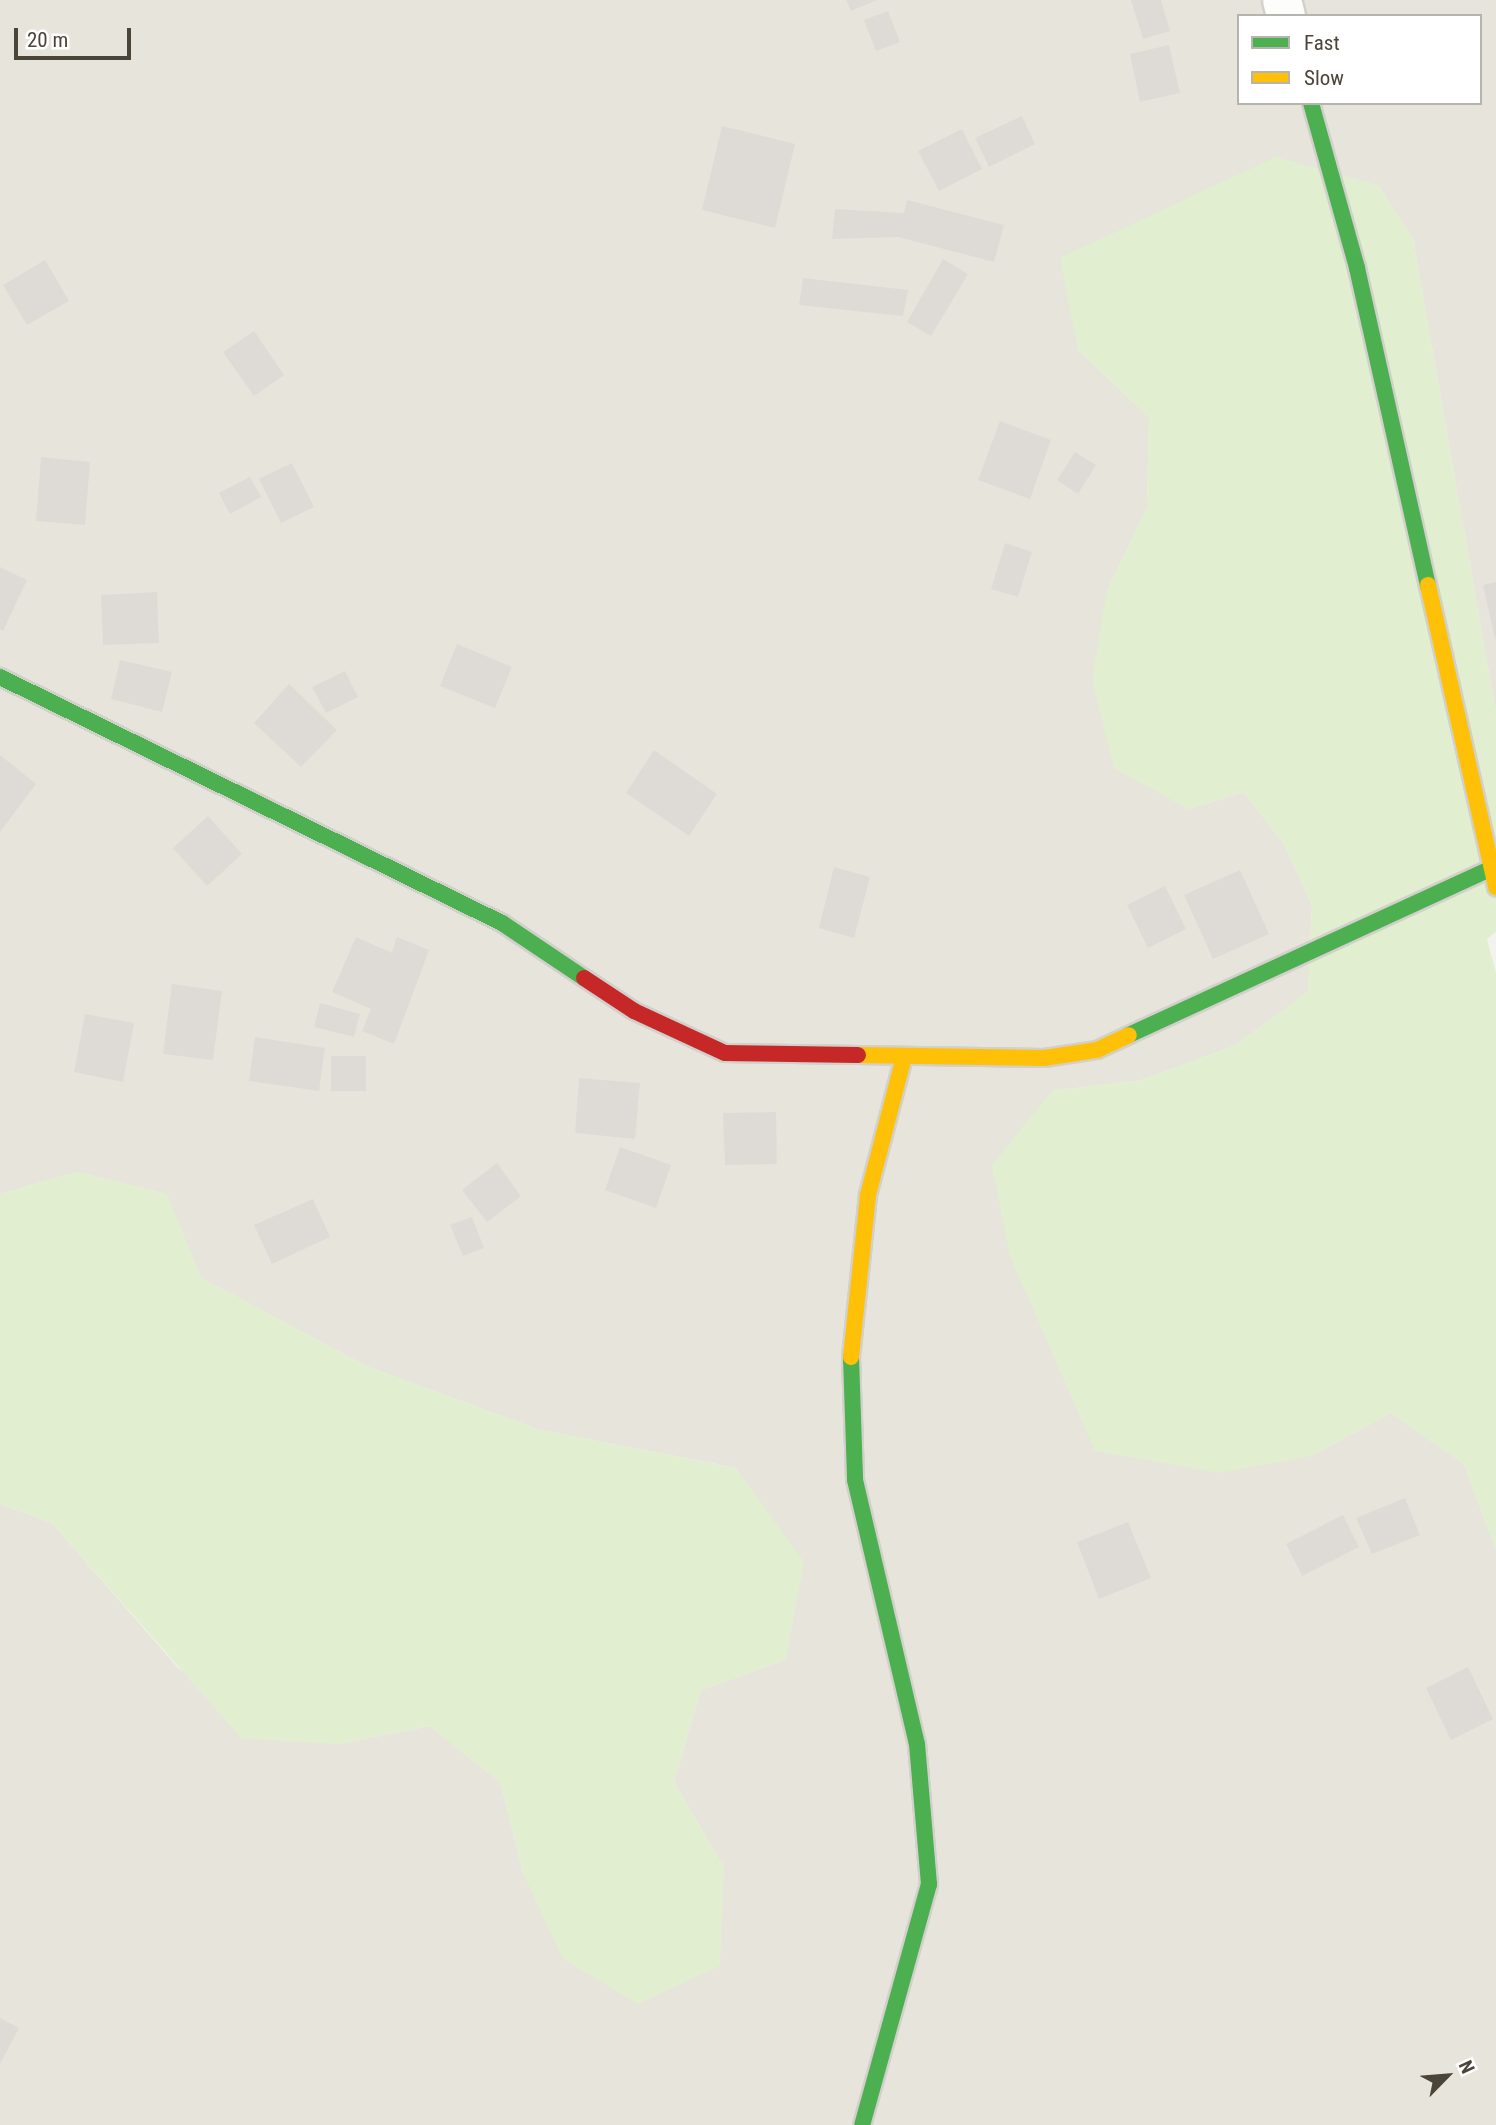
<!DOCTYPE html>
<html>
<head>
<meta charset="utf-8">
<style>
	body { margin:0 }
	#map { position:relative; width:1496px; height:2125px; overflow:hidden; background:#f4f2ee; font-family:"Roboto Condensed",sans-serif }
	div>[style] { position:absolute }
	.residential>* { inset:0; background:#e7e4dc }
	.green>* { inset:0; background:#e1eecf }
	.building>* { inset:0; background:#dedbd6 }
	.roads { filter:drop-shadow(2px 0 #d2d0cb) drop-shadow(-2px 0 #d2d0cb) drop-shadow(0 2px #d2d0cb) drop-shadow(0 -2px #d2d0cb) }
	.street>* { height:38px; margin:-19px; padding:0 19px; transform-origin:19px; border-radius:19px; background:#fdfdfc }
	.fast>* { height:16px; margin:-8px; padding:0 8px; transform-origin:8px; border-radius:8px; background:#4caf50 }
	.slow>* { height:16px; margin:-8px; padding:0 8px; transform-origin:8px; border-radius:8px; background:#ffc107 }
	.jam>* { height:16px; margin:-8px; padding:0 8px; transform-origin:8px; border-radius:8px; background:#c62828 }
	span { translate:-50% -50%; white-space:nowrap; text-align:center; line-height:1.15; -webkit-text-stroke:6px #fff; paint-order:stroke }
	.legend { position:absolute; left:1237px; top:14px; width:245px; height:91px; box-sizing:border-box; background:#fff; border:2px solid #b7b4b0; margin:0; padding:9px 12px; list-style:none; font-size:21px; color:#4b4439 }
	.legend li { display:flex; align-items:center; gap:14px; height:35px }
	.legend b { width:35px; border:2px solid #b7b4b0 }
	.north { position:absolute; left:1412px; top:2041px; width:70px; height:70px; -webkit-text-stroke:5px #fff; paint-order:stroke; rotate:65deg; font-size:19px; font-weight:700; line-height:28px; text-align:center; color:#4b4439 }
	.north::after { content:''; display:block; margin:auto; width:24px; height:32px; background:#4b4439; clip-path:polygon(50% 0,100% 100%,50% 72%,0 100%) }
	.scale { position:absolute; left:14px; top:28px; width:117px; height:32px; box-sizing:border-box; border:4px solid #4b4439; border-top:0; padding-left:9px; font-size:21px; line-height:24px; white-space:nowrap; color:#4b4439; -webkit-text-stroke:5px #fff; paint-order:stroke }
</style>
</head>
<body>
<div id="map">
	<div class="residential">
		<div style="clip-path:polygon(evenodd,0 0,1496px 0,1496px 713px,1413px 239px,1378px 185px,1078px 350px,1149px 417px,1147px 508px,1107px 591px,1188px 809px,1244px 792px,1284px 844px,1312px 905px,1308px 992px,1234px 1046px,1141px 1080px,1052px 1091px,1311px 1456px,1391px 1413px,1464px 1464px,1496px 1550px,1496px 2125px,0 2125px,0 1504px,52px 1523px,179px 1669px,339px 1744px,430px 1726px,501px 1783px,523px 1873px,724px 1868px,674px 1782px,701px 1690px,786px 1660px,737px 1468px,540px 1430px,366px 1366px,201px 1278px,166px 1194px,77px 1172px,0 1194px,0 0,1239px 16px,1480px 16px,1480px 103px,1239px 103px,1239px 16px)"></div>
	</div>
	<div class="green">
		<div style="clip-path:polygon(1276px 157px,1378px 185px,1413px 239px,1496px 713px,1496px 932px,1487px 939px,1496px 973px,1496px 1550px,1464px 1464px,1391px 1413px,1311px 1456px,1220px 1473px,1095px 1451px,1010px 1256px,992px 1165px,1052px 1091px,1141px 1080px,1234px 1046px,1308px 992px,1312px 905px,1284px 844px,1244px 792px,1188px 809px,1114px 768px,1092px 678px,1107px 591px,1147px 508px,1149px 417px,1078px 350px,1060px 258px)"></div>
		<div style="clip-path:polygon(77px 1172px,167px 1194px,201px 1278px,366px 1366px,540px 1430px,736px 1468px,804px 1562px,786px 1660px,701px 1690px,674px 1782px,724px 1868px,720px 1966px,638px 2004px,563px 1959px,523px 1873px,501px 1783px,430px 1726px,339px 1744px,242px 1739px,52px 1523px,0 1504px,0 1194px)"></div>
	</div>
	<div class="building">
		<div style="clip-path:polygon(846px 0,877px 0,851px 11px)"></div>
		<div style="clip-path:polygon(1131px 0,1161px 0,1170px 31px,1143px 39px)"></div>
		<div style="clip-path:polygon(888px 11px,900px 42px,876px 51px,864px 20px)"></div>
		<div style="clip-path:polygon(1169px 45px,1180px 93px,1140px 102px,1130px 54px)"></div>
		<div style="clip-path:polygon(1022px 116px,1035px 144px,989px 167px,975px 138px)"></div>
		<div style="clip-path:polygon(722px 126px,795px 144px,775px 228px,702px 210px)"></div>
		<div style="clip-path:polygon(962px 129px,982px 169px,939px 191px,918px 151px)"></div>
		<div style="clip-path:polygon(907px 200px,1004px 225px,994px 262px,898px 237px,832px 239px,835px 209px,904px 213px)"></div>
		<div style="clip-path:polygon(943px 259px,968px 274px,931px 336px,907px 322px)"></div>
		<div style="clip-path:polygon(45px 260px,69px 301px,27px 325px,3px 285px)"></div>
		<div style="clip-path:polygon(803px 278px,908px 290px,903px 316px,799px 305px)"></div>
		<div style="clip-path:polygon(254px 331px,284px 375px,254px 396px,223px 352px)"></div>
		<div style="clip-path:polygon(1000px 421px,1051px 440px,1030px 499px,978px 480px)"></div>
		<div style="clip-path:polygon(1075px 452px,1096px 465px,1078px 494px,1057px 480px)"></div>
		<div style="clip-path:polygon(41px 457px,90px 462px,85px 525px,36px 521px)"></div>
		<div style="clip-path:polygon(292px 463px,314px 507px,281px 523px,259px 479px)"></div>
		<div style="clip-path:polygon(250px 477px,261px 497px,230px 514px,219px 493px)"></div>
		<div style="clip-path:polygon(1005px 543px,1032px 552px,1018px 597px,991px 589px)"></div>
		<div style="clip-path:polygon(0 567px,27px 580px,3px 631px,0 629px)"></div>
		<div style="clip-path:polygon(1496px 582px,1496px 639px,1495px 639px,1483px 585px)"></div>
		<div style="clip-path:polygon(157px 592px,159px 643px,103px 645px,101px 595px)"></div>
		<div style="clip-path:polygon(457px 644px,512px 667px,495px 708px,440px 686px)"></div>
		<div style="clip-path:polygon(120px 660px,172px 672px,162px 712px,111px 699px)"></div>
		<div style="clip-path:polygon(345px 671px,358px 697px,326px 713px,312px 687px)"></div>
		<div style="clip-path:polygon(289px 684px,337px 730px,301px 767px,254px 723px)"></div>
		<div style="clip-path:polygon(654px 750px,717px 794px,689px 836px,626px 793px)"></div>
		<div style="clip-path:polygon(0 755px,36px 784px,0 832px)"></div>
		<div style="clip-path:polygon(208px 816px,242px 854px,207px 886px,173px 848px)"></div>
		<div style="clip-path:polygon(834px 867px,870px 877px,854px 938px,819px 928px)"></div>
		<div style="clip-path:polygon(1240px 870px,1269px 934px,1213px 959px,1184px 895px)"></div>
		<div style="clip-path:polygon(1165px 886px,1186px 929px,1148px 948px,1127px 905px)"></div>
		<div style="clip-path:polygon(356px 937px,392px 953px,397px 937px,429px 950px,394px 1044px,362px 1031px,371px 1009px,332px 992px)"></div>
		<div style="clip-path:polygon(172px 984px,222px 991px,213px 1060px,163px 1054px)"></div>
		<div style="clip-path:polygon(320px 1003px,360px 1014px,354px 1037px,314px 1027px)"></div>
		<div style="clip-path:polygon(85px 1014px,134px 1023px,123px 1082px,74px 1072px)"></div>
		<div style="clip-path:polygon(255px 1037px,325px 1048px,319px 1091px,249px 1081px)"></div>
		<div style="clip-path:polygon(331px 1056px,366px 1056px,366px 1091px,331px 1091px)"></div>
		<div style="clip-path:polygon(579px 1078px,640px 1083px,635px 1139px,575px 1133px)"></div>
		<div style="clip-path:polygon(776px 1112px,777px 1164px,725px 1165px,723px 1113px)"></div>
		<div style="clip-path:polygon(620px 1147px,671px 1165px,656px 1208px,605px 1190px)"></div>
		<div style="clip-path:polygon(497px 1163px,521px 1196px,487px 1222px,462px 1190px)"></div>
		<div style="clip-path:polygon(313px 1199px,330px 1237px,272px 1264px,254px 1225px)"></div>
		<div style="clip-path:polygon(472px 1217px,484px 1248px,463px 1256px,450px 1225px)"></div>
		<div style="clip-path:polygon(1405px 1498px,1420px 1535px,1372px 1554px,1356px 1518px)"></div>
		<div style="clip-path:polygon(1343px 1515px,1359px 1547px,1302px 1576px,1286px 1544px)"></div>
		<div style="clip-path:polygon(1128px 1522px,1151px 1578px,1099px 1599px,1077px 1542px)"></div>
		<div style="clip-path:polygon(1468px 1667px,1493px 1719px,1451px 1740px,1426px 1688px)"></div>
		<div style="clip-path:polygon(0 2018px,19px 2028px,0 2064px)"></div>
	</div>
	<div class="roads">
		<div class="street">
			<div style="left:1282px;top:0;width:16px;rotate:76deg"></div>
		</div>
		<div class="fast">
			<div style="left:1311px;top:103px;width:171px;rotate:74.4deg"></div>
			<div style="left:1357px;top:268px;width:325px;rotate:77.4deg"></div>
			<div style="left:0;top:677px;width:559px;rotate:26.11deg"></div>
			<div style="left:502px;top:923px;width:99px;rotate:33.9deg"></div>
			<div style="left:1129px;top:1035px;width:397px;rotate:-24.7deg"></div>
			<div style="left:851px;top:1357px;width:123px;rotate:88.1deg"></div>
			<div style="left:855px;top:1480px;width:271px;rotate:76.8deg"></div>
			<div style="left:917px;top:1744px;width:141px;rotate:85.1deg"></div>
			<div style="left:929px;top:1884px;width:250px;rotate:105.5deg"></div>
		</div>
		<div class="slow">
			<div style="left:1428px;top:585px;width:310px;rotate:77.3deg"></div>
			<div style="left:858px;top:1055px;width:186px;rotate:0.9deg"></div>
			<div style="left:1044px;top:1058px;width:54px;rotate:-8.6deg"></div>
			<div style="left:1097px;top:1050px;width:35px;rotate:-25deg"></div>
			<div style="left:851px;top:1357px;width:163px;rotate:-84deg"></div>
			<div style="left:868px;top:1195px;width:143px;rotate:-75.4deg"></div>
		</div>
		<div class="jam">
			<div style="left:584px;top:978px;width:60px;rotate:33.4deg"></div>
			<div style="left:634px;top:1011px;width:100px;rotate:24.8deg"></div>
			<div style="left:725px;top:1053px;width:133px;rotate:0.9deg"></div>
		</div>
	</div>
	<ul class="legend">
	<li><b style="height:9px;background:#4caf50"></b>Fast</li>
	<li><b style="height:9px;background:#ffc107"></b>Slow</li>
	</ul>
	<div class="north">N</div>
	<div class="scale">20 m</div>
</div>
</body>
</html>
